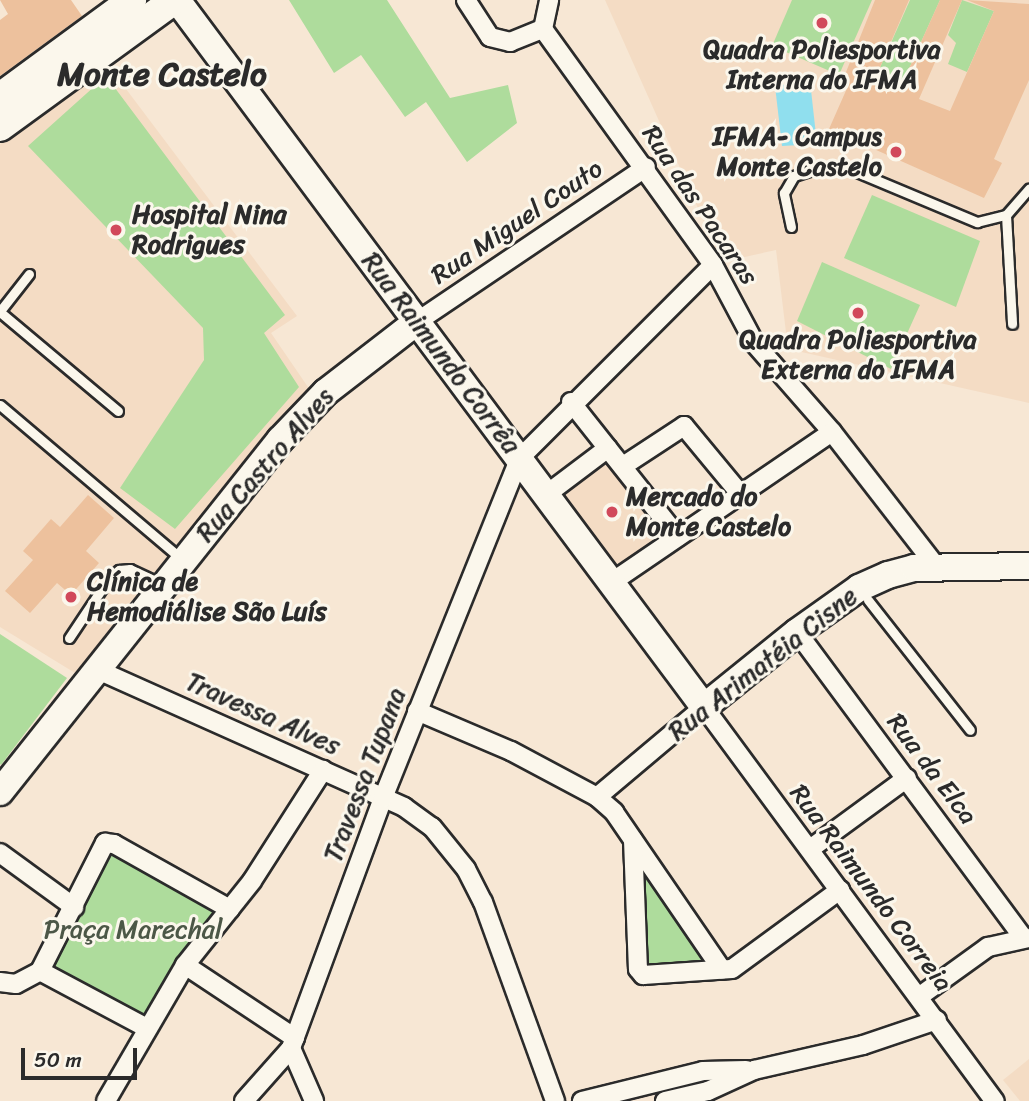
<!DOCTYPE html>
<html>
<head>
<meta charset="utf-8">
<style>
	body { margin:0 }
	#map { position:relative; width:1029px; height:1101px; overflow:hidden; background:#f7e7d4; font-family:Sriracha,sans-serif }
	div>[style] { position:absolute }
	.built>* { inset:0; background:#f4dcc4 }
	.green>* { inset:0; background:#aedc9c }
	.water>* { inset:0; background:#90dfee }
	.building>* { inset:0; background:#edc19d }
	.roads { filter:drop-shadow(2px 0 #2b2b2b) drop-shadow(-2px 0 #2b2b2b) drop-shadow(0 2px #2b2b2b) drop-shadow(0 -2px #2b2b2b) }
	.lane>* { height:9px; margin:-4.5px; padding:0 4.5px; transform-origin:4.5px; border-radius:4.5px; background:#fbf7ec }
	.street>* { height:18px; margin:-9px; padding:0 9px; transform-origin:9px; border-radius:9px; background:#fbf7ec }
	.secondary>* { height:26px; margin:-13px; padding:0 13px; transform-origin:13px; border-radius:13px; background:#fbf7ec }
	.primary>* { height:28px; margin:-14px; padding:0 14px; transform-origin:14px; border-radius:14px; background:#fbf7ec }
	.dots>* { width:19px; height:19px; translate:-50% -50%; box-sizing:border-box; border:4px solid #fbf7ec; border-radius:50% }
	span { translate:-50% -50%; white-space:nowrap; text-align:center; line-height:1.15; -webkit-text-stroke:6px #fbf7ec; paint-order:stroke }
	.poi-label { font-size:26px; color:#2b2b2b; font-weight:700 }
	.right { translate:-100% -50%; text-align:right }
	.left { translate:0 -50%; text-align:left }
	.street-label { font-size:26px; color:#2b2b2b }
	.park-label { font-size:26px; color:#4c5747 }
	.district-label { font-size:33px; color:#2b2b2b; font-weight:700 }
	.scale { position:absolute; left:21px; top:1048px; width:116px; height:32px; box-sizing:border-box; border:4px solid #2b2b2b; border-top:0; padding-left:9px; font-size:21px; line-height:24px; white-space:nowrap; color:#2b2b2b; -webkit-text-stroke:5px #fbf7ec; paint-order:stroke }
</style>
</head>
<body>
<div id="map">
	<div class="built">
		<div style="clip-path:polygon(605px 0,1029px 0,1029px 403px,788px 349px,776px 250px,722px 262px)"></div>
		<div style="clip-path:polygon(108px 65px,297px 316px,271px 333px,310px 390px,80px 676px,0 627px,0 144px)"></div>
		<div style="clip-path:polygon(607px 456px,665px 533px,618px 568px,560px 491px)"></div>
		<div style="clip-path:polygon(1029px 1059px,1029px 1101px,1020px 1101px,1003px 1080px)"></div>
	</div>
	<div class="green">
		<div style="clip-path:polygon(289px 0,387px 0,450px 98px,508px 85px,517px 123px,467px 162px,426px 102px,405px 117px,361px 55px,334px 73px)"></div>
		<div style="clip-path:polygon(792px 0,872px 0,839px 75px,772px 46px)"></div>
		<div style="clip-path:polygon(910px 0,940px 0,903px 82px,878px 72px)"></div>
		<div style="clip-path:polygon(962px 0,994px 11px,967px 72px,948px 64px,956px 43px,948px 35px)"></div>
		<div style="clip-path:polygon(106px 76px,285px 315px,264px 333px,299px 387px,175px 529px,120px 488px,204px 360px,203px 328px,28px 146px)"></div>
		<div style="clip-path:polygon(872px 195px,980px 241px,956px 307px,844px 258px)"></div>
		<div style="clip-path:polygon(822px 262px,920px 305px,891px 369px,797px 321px)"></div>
		<div style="clip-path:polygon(0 634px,67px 678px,1px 765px,0 764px)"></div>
		<div style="clip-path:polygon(108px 847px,221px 908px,144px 1020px,47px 967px)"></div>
		<div style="clip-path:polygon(638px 860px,707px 965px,641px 972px)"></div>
	</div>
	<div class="water">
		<div style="clip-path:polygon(810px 81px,817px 144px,782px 146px,775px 86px)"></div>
	</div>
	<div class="building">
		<div style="clip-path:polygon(0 0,71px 0,82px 16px,0 76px,0 20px,8px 14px)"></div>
		<div style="clip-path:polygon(875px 0,909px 0,878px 72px,903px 82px,940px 0,962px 0,919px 99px,950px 111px,994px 11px,967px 0,1029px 4px,1029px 80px,994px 159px,1002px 163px,984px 198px,829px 129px,848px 86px,842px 82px)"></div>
		<div style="clip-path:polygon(88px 495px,114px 518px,86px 551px,99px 563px,71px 595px,57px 583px,30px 613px,5px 591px,33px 560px,23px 551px,51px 519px,60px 527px)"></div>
	</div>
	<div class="roads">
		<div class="lane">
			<div style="left:1006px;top:215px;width:109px;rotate:86.8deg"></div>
			<div style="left:791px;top:227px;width:35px;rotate:-102deg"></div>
			<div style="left:784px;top:193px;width:20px;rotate:-60deg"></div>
			<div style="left:794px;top:176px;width:29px;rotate:-18deg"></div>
			<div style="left:822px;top:167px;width:28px;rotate:4deg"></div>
			<div style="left:850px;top:169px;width:138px;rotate:22.7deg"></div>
			<div style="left:977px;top:222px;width:30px;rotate:-14deg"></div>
			<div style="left:1006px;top:215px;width:35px;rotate:-49deg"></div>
			<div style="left:0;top:311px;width:47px;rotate:-51.9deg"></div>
			<div style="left:0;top:312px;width:154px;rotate:40deg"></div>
			<div style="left:0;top:405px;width:240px;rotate:40.3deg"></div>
			<div style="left:868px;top:600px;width:165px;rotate:51.9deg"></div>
			<div style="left:69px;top:638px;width:72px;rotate:-56.3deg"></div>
			<div style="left:109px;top:578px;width:13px;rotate:-39deg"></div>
			<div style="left:119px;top:570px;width:11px;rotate:-5deg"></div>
			<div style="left:130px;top:569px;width:35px;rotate:25deg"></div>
		</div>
		<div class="street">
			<div style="left:466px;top:0;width:44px;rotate:57deg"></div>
			<div style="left:490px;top:37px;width:21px;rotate:14deg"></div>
			<div style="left:510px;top:42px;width:35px;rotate:-22deg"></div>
			<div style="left:543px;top:29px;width:291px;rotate:54.2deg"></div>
			<div style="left:713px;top:265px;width:89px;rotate:62deg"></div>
			<div style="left:755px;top:344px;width:117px;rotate:48.8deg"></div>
			<div style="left:832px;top:432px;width:170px;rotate:52.2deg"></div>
			<div style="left:543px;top:29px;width:30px;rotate:-78deg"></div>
			<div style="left:418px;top:321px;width:275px;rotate:-34deg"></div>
			<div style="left:571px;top:402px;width:172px;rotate:51.6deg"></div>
			<div style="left:623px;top:466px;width:73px;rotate:-33.3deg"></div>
			<div style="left:684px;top:426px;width:89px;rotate:50.4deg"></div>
			<div style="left:547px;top:494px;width:76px;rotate:-37deg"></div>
			<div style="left:612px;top:582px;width:266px;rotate:-34.3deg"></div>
			<div style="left:797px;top:632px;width:380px;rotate:53.5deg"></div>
			<div style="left:98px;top:670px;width:335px;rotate:24.1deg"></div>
			<div style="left:404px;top:807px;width:34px;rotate:36deg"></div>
			<div style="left:432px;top:827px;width:54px;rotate:51deg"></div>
			<div style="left:466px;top:869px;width:37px;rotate:63deg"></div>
			<div style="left:483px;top:902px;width:212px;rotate:70.1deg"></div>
			<div style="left:417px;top:711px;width:102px;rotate:23.1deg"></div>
			<div style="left:511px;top:751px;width:98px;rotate:28.1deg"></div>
			<div style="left:597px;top:797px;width:23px;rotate:41deg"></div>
			<div style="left:614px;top:812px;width:191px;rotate:55.6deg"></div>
			<div style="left:597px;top:797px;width:140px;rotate:-40.1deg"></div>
			<div style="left:704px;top:707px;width:490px;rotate:53.6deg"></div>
			<div style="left:633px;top:840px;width:129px;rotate:87.8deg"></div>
			<div style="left:638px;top:969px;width:8px;rotate:50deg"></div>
			<div style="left:643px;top:975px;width:89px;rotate:-3.9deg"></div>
			<div style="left:732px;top:969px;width:134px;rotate:-36.2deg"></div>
			<div style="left:810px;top:849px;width:120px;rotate:-36.2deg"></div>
			<div style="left:0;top:853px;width:92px;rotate:36.1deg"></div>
			<div style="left:185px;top:965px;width:132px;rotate:33.6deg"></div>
			<div style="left:40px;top:971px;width:119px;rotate:28.1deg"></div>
			<div style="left:0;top:982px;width:16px;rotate:7deg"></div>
			<div style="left:16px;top:984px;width:27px;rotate:-28deg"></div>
			<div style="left:40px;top:971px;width:144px;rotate:-63.1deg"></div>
			<div style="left:105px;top:843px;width:9px;rotate:6deg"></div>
			<div style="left:114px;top:844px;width:133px;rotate:29.3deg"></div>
			<div style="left:920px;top:996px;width:84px;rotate:-35.8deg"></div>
			<div style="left:988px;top:947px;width:42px;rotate:-12.4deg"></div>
			<div style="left:291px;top:1048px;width:58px;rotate:66.5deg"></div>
			<div style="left:106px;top:1101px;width:157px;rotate:-59.8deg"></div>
			<div style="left:185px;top:965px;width:107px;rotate:-51.4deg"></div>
			<div style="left:252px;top:881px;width:132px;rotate:-57.4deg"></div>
			<div style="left:244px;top:1101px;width:71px;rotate:-48.4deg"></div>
			<div style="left:291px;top:1048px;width:266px;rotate:-69.8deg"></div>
			<div style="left:383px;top:798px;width:367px;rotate:-68.1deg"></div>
			<div style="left:520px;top:458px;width:273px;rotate:-45deg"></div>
			<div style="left:582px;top:1101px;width:125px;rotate:-13.9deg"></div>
			<div style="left:703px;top:1071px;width:43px;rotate:-1.3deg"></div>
			<div style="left:665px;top:1101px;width:44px;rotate:-13.1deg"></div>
			<div style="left:708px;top:1091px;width:51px;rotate:-24.5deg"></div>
			<div style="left:754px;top:1070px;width:112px;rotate:-12.9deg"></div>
			<div style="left:863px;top:1045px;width:78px;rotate:-18.7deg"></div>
		</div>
		<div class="secondary">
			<div style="left:177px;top:0;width:882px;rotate:53.3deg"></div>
			<div style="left:704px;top:707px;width:119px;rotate:-38.9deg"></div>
			<div style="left:797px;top:632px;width:76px;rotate:-35.4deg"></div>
			<div style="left:859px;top:588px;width:32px;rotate:-24deg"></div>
			<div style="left:888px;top:575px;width:27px;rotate:-15deg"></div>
			<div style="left:914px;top:568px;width:115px;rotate:-1deg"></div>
			<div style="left:0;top:792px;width:450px;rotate:-51.5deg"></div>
			<div style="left:280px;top:440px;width:66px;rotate:-46.2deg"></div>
			<div style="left:326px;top:392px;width:116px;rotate:-37.7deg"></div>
		</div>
		<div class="primary">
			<div style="left:0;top:97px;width:164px;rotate:-36.3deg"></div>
			<div style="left:0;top:127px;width:215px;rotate:-36.1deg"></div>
		</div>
	</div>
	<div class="dots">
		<div style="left:822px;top:23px;background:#d1495b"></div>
		<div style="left:896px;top:152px;background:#d1495b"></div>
		<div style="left:116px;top:230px;background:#d1495b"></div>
		<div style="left:858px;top:313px;background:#d1495b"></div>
		<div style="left:612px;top:512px;background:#d1495b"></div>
		<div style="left:71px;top:597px;background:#d1495b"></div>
	</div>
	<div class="poi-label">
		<span style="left:822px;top:65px">Quadra Poliesportiva<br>Interna do IFMA</span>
		<span class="right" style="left:882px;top:152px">IFMA- Campus<br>Monte Castelo</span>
		<span class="left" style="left:132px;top:230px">Hospital Nina<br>Rodrigues</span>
		<span style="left:858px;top:355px">Quadra Poliesportiva<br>Externa do IFMA</span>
		<span class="left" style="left:626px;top:512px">Mercado do<br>Monte Castelo</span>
		<span class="left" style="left:87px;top:597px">Clínica de<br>Hemodiálise São Luís</span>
	</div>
	<div class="street-label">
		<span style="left:700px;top:205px;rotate:56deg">Rua das Pacaras</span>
		<span style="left:517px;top:222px;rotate:-34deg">Rua Miguel Couto</span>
		<span style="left:441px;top:353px;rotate:53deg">Rua Raimundo Corrêa</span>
		<span style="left:265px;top:465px;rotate:-49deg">Rua Castro Alves</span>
		<span style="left:763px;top:664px;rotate:-38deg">Rua Arimatéia Cisne</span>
		<span style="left:263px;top:714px;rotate:24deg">Travessa Alves</span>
		<span style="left:932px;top:769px;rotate:53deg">Rua da Elca</span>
		<span style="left:365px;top:775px;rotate:-69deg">Travessa Tupana</span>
		<span style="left:871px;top:888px;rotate:53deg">Rua Raimundo Correia</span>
	</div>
	<div class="park-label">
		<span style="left:133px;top:930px">Praça Marechal</span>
	</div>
	<div class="district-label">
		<span style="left:162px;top:75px">Monte Castelo</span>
	</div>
	<div class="scale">50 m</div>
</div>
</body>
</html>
